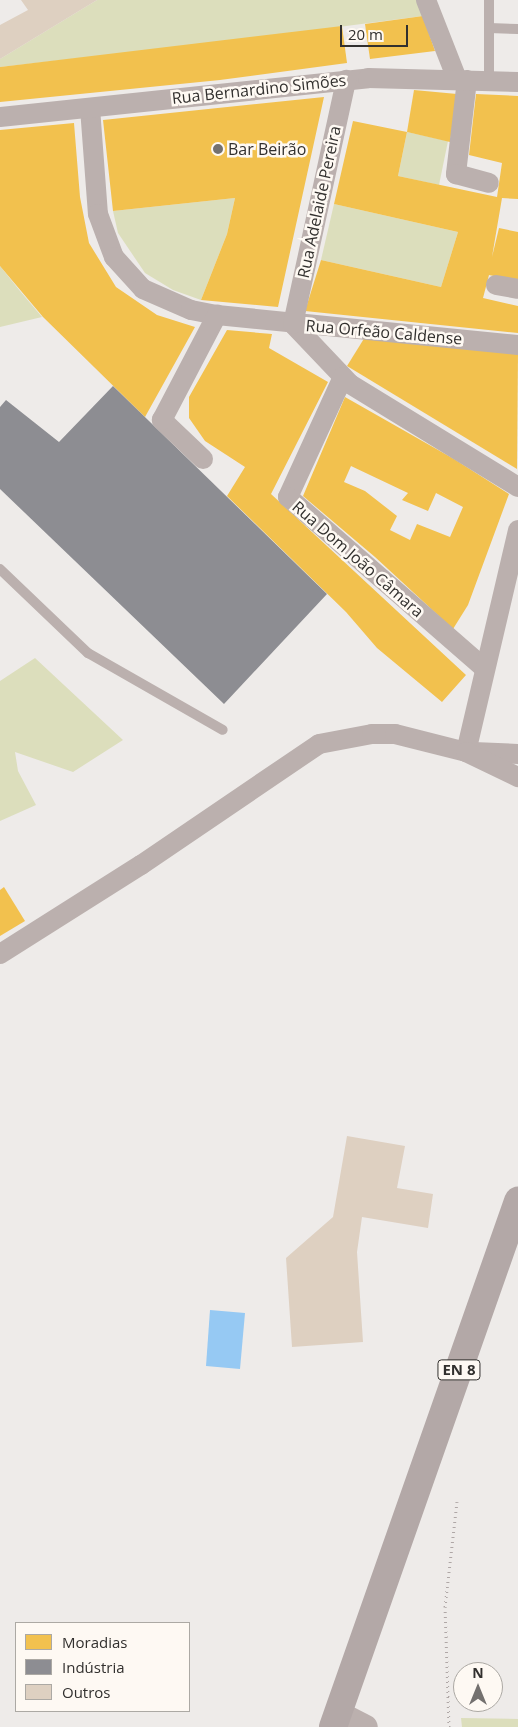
<!DOCTYPE html>
<html>
<head>
<meta charset="utf-8">
<style>
	body { margin:0 }
	#map { position:relative; width:518px; height:1727px; overflow:hidden; background:#eeebe9; font-family:"Open Sans",sans-serif }
	div>[style] { position:absolute }
	.green>* { inset:0; background:#dcdebc }
	.water>* { inset:0; background:#96c9f3 }
	.homes>* { inset:0; background:#f2c14e }
	.industry>* { inset:0; background:#8d8d92 }
	.building>* { inset:0; background:#ded0c1 }
	.path>* { height:3px; margin-top:-1.5px; transform-origin:0; background:repeating-linear-gradient(90deg,#afa7a6 0 1px,transparent 0 5px) }
	.service>* { height:10px; margin:-5px; padding:0 5px; transform-origin:5px; border-radius:5px; background:#bbb0ae }
	.minor>* { height:20px; margin:-10px; padding:0 10px; transform-origin:10px; border-radius:10px; background:#bbb0ae }
	.tertiary>* { height:25px; margin:-12.5px; padding:0 12.5px; transform-origin:12.5px; border-radius:12.5px; background:#bbb0ae }
	.primary>* { height:28px; margin:-14px; padding:0 14px; transform-origin:14px; border-radius:14px; background:#b3a8a7 }
	.dots>* { width:14px; height:14px; translate:-50% -50%; box-sizing:border-box; border:2px solid #fef9f3; border-radius:50% }
	span { translate:-50% -50%; white-space:nowrap; text-align:center; line-height:1.15; -webkit-text-stroke:5px #fef9f3; paint-order:stroke }
	.shield-label span { padding:1px 4px; background:#fef9f3; border:1px solid; border-radius:4px; -webkit-text-stroke-width:0 }
	.shield-label { font-size:15px; color:#32302e; font-weight:700 }
	.street-label { font-size:16px; color:#32302e }
	.poi-label { font-size:16px; color:#32302e }
	.left { translate:0 -50%; text-align:left }
	.legend { position:absolute; left:15px; top:1622px; width:175px; height:90px; box-sizing:border-box; background:#fef9f3; border:1px solid #aca9a4; margin:0; padding:6px 9px; list-style:none; font-size:15px; color:#32302e }
	.legend li { display:flex; align-items:center; gap:10px; height:25px }
	.legend b { width:25px; border:1px solid #aca9a4 }
	.north { position:absolute; left:453px; top:1662px; width:50px; height:50px; box-sizing:border-box; background:#fef9f3; border:1px solid #aca9a4; border-radius:50%; rotate:0deg; font-size:14px; font-weight:700; line-height:20px; text-align:center; color:#32302e }
	.north::after { content:''; display:block; margin:auto; width:18px; height:22px; background:#74716f; clip-path:polygon(50% 0,100% 100%,50% 72%,0 100%) }
	.scale { position:absolute; left:340px; top:25px; width:68px; height:22px; box-sizing:border-box; border:2px solid #32302e; border-top:0; padding-left:6px; font-size:15px; line-height:18px; white-space:nowrap; color:#32302e; -webkit-text-stroke:4px #fef9f3; paint-order:stroke }
</style>
</head>
<body>
<div id="map">
	<div class="green">
		<div style="clip-path:polygon(97px 0,417px 0,423px 16px,215px 43px,0 67px,0 59px)"></div>
		<div style="clip-path:polygon(407px 132px,448px 141px,439px 185px,398px 176px)"></div>
		<div style="clip-path:polygon(235px 198px,227px 234px,201px 300px,173px 290px,145px 273px,118px 233px,113px 211px)"></div>
		<div style="clip-path:polygon(334px 204px,458px 232px,441px 287px,321px 260px)"></div>
		<div style="clip-path:polygon(0 266px,20px 291px,42px 317px,0 327px)"></div>
		<div style="clip-path:polygon(35px 658px,123px 740px,73px 772px,15px 752px,18px 771px,36px 805px,0 821px,0 681px)"></div>
		<div style="clip-path:polygon(461px 1718px,518px 1719px,518px 1727px,462px 1727px)"></div>
	</div>
	<div class="water">
		<div style="clip-path:polygon(210px 1310px,245px 1313px,240px 1369px,206px 1366px)"></div>
	</div>
	<div class="homes">
		<div style="clip-path:polygon(423px 16px,435px 51px,370px 59px,365px 24px)"></div>
		<div style="clip-path:polygon(342px 26px,347px 63px,220px 80px,0 102px,0 67px)"></div>
		<div style="clip-path:polygon(414px 90px,457px 94px,450px 142px,407px 132px)"></div>
		<div style="clip-path:polygon(476px 94px,518px 96px,518px 199px,502px 198px,492px 257px,499px 228px,518px 232px,518px 281px,489px 275px,483px 298px,518px 306px,518px 333px,305px 311px,321px 260px,441px 287px,458px 232px,334px 204px,353px 121px,407px 132px,398px 176px,497px 197px,502px 163px,469px 155px)"></div>
		<div style="clip-path:polygon(324px 97px,278px 307px,201px 300px,227px 234px,235px 198px,113px 211px,103px 120px)"></div>
		<div style="clip-path:polygon(74px 123px,80px 197px,89px 243px,116px 287px,157px 315px,195px 327px,145px 417px,43px 317px,0 266px,0 130px)"></div>
		<div style="clip-path:polygon(227px 330px,272px 334px,269px 348px,328px 382px,271px 494px,466px 675px,442px 702px,377px 648px,346px 612px,227px 496px,245px 467px,205px 441px,189px 418px,189px 397px)"></div>
		<div style="clip-path:polygon(365px 337px,518px 353px,517px 469px,347px 366px)"></div>
		<div style="clip-path:polygon(evenodd,345px 397px,454px 459px,509px 494px,468px 605px,453px 629px,375px 557px,303px 496px,345px 397px,351px 466px,408px 493px,402px 500px,428px 511px,436px 493px,463px 507px,450px 537px,417px 524px,410px 540px,390px 530px,397px 516px,365px 491px,344px 482px,351px 466px)"></div>
		<div style="clip-path:polygon(4px 887px,25px 921px,0 936px,0 890px)"></div>
	</div>
	<div class="industry">
		<div style="clip-path:polygon(113px 386px,327px 594px,224px 704px,0 489px,0 407px,6px 400px,59px 442px)"></div>
	</div>
	<div class="building">
		<div style="clip-path:polygon(21px 0,97px 0,0 59px,0 25px,28px 10px)"></div>
		<div style="clip-path:polygon(347px 1136px,405px 1146px,397px 1188px,433px 1194px,428px 1228px,362px 1217px,357px 1252px,363px 1342px,292px 1347px,286px 1258px,333px 1217px)"></div>
	</div>
	<div class="path">
		<div style="left:449px;top:1727px;width:120px;rotate:-91.9deg"></div>
		<div style="left:445px;top:1607px;width:106px;rotate:-83.5deg"></div>
	</div>
	<div class="service">
		<div style="left:489px;top:0;width:80px;rotate:90deg"></div>
		<div style="left:489px;top:28px;width:29px;rotate:2deg"></div>
		<div style="left:0;top:569px;width:122px;rotate:43.7deg"></div>
		<div style="left:88px;top:653px;width:155px;rotate:29.7deg"></div>
	</div>
	<div class="minor">
		<div style="left:426px;top:0;width:85px;rotate:68.6deg"></div>
		<div style="left:467px;top:80px;width:95px;rotate:96.7deg"></div>
		<div style="left:456px;top:174px;width:34px;rotate:15deg"></div>
		<div style="left:90px;top:108px;width:106px;rotate:85.7deg"></div>
		<div style="left:98px;top:214px;width:46px;rotate:69.6deg"></div>
		<div style="left:114px;top:257px;width:43px;rotate:47.8deg"></div>
		<div style="left:143px;top:289px;width:52px;rotate:23.6deg"></div>
		<div style="left:191px;top:310px;width:26px;rotate:11deg"></div>
		<div style="left:217px;top:315px;width:302px;rotate:5.7deg"></div>
		<div style="left:0;top:117px;width:370px;rotate:-6deg"></div>
		<div style="left:368px;top:78px;width:150px;rotate:1.5deg"></div>
		<div style="left:496px;top:285px;width:22px;rotate:10deg"></div>
		<div style="left:293px;top:324px;width:83px;rotate:46.5deg"></div>
		<div style="left:350px;top:384px;width:197px;rotate:31.5deg"></div>
		<div style="left:293px;top:324px;width:250px;rotate:-77.7deg"></div>
		<div style="left:343px;top:377px;width:132px;rotate:114.6deg"></div>
		<div style="left:288px;top:497px;width:259px;rotate:41.1deg"></div>
		<div style="left:203px;top:459px;width:57px;rotate:-136.4deg"></div>
		<div style="left:162px;top:420px;width:119px;rotate:-62.4deg"></div>
		<div style="left:466px;top:752px;width:228px;rotate:-76.8deg"></div>
		<div style="left:473px;top:752px;width:45px;rotate:2.5deg"></div>
		<div style="left:0;top:954px;width:167px;rotate:-32.3deg"></div>
		<div style="left:141px;top:865px;width:215px;rotate:-34.2deg"></div>
		<div style="left:319px;top:744px;width:54px;rotate:-10.7deg"></div>
		<div style="left:372px;top:734px;width:23px"></div>
		<div style="left:395px;top:734px;width:73px;rotate:14.2deg"></div>
		<div style="left:466px;top:752px;width:58px;rotate:25.7deg"></div>
	</div>
	<div class="tertiary">
		<div style="left:338px;top:1713px;width:30px;rotate:27deg"></div>
	</div>
	<div class="primary">
		<div style="left:333px;top:1727px;width:558px;rotate:-70.62deg"></div>
	</div>
	<div class="dots">
		<div style="left:218px;top:149px;background:#74716f"></div>
	</div>
	<div class="shield-label">
		<span style="left:459px;top:1370px">EN 8</span>
	</div>
	<div class="street-label">
		<span style="left:259px;top:89px;rotate:-6deg">Rua Bernardino Simões</span>
		<span style="left:319px;top:202px;rotate:-78deg">Rua Adelaide Pereira</span>
		<span style="left:384px;top:332px;rotate:5deg">Rua Orfeão Caldense</span>
		<span style="left:358px;top:559px;rotate:41deg">Rua Dom João Câmara</span>
	</div>
	<div class="poi-label">
		<span class="left" style="left:228px;top:149px">Bar Beirão</span>
	</div>
	<ul class="legend">
	<li><b style="height:14px;background:#f2c14e"></b>Moradias</li>
	<li><b style="height:14px;background:#8d8d92"></b>Indústria</li>
	<li><b style="height:14px;background:#ded0c1"></b>Outros</li>
	</ul>
	<div class="north">N</div>
	<div class="scale">20 m</div>
</div>
</body>
</html>
